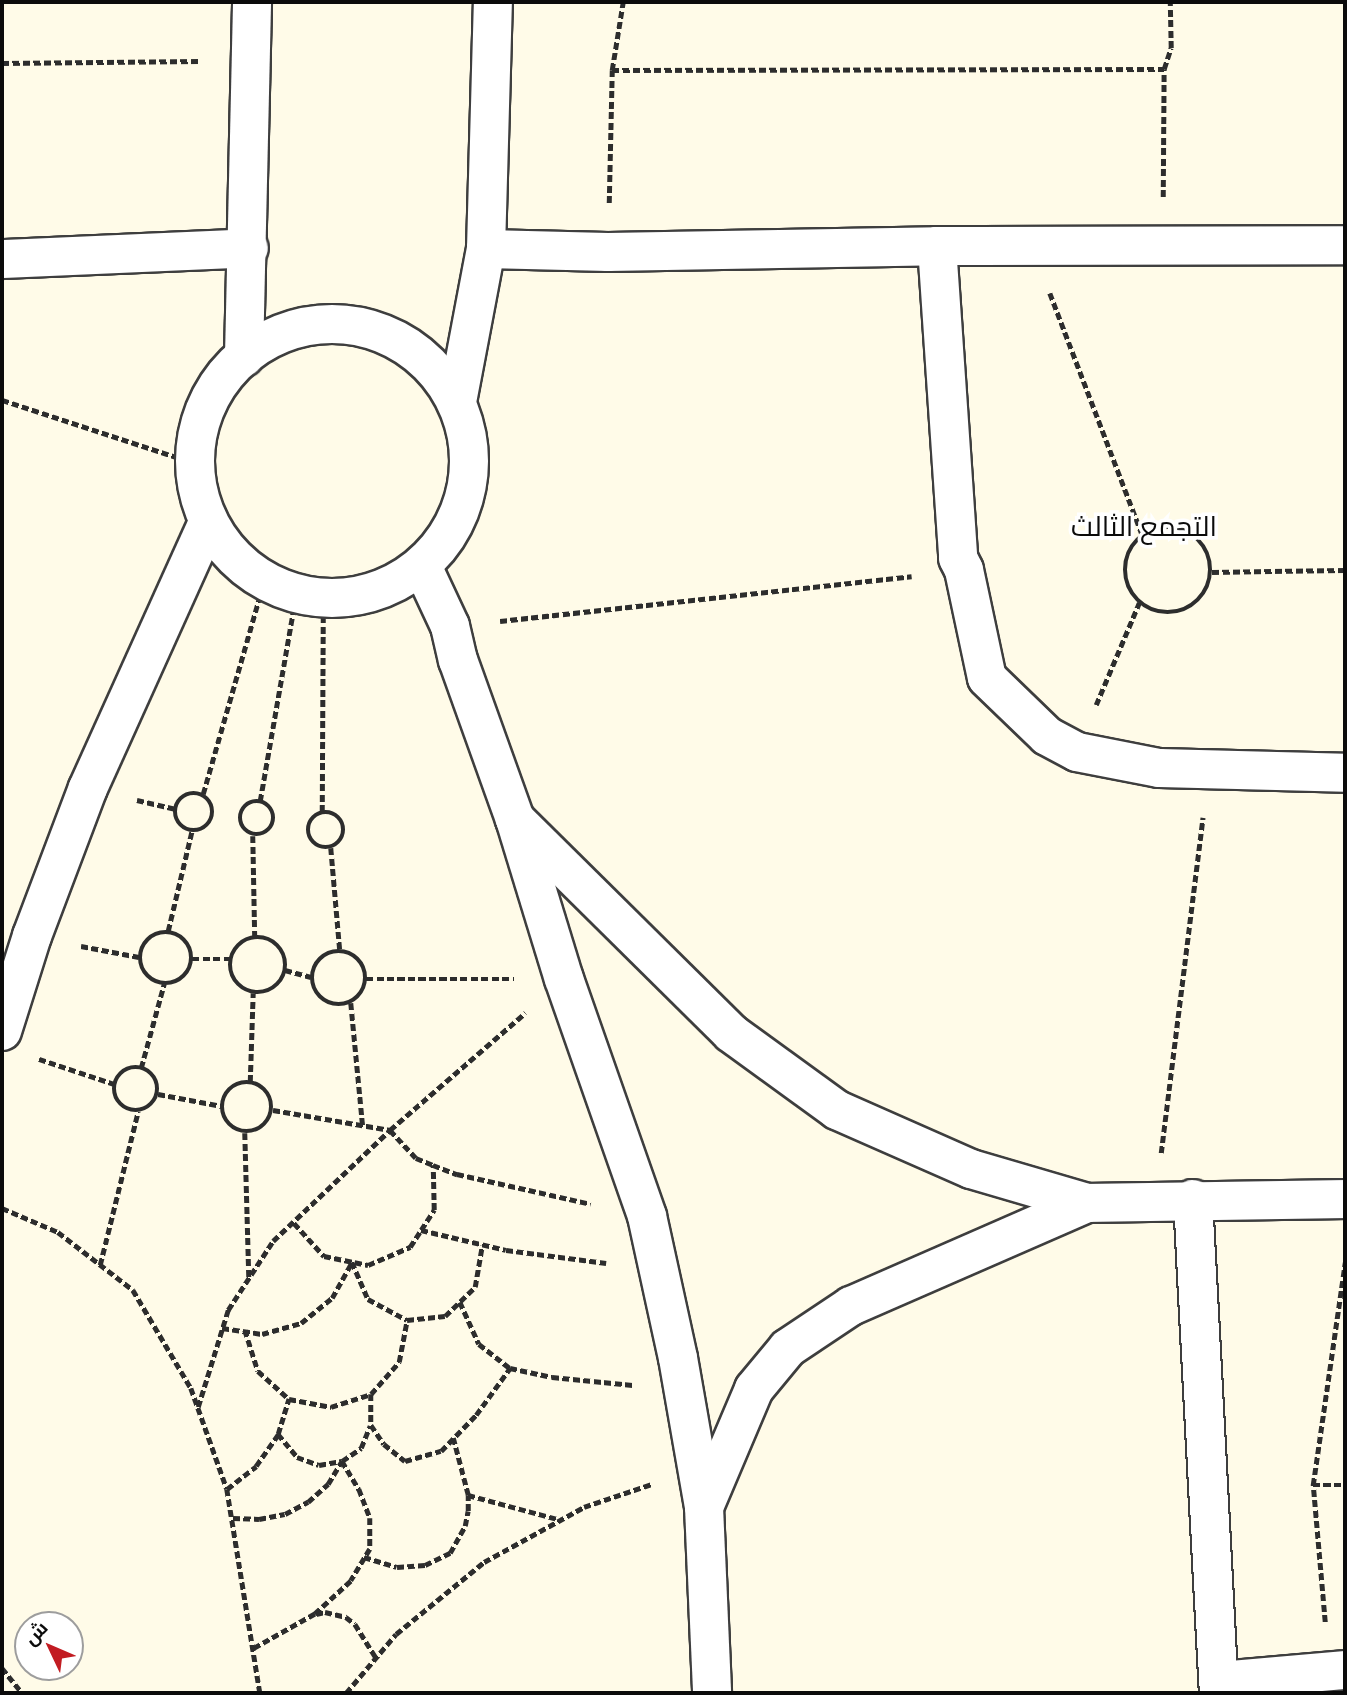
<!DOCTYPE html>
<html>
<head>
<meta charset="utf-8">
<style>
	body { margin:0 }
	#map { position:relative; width:1347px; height:1695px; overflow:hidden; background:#fffbe8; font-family:Merriweather,Cairo,serif }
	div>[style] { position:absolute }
	.path>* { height:4.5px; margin-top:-2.25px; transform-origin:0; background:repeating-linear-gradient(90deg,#2d2d2d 0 7px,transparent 0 10.5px) }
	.path>.ring { margin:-2.25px; padding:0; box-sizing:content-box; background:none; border:4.5px solid #2d2d2d; border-radius:50% }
	.roads { filter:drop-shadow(2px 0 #3e3e3e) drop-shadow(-2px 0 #3e3e3e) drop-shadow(0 2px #3e3e3e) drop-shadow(0 -2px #3e3e3e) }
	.minor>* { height:38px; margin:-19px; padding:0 19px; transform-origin:19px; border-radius:19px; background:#fff }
	.tertiary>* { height:38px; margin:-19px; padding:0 19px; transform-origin:19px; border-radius:19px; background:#fff }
	.tertiary>.ring { margin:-19px; padding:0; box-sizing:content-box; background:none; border:38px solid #fff; border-radius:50% }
	span { translate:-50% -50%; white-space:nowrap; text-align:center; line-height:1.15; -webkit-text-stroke:7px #fff; paint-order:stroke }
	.quarter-label { font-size:28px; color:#0b0b0b }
	.frame { position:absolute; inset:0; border:4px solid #0b0b0b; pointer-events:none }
	.north { position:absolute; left:14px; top:1611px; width:70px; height:70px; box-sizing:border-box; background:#fff; border:2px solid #9d9d9d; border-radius:50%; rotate:314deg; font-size:19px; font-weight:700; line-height:28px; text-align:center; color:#0b0b0b }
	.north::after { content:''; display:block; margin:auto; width:24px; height:32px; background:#c21c22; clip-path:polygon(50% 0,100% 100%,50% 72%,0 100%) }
</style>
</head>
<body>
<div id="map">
	<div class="path">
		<div style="left:2px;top:63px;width:198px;rotate:-0.6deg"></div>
		<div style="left:612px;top:70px;width:552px;rotate:-0.1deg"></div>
		<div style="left:1164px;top:69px;width:22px;rotate:-72deg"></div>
		<div style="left:1171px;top:48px;width:46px;rotate:-91.2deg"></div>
		<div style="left:1163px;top:197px;width:128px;rotate:-89.6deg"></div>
		<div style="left:609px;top:203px;width:133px;rotate:-88.7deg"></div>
		<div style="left:612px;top:70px;width:69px;rotate:-80.8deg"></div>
		<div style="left:1050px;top:293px;width:258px;rotate:69.1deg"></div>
		<div style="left:2px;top:400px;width:203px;rotate:18.1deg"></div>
		<div class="ring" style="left:1125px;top:527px;width:81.5px;height:81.5px"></div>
		<div style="left:1212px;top:572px;width:133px;rotate:-0.9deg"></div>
		<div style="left:500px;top:621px;width:414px;rotate:-6.2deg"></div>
		<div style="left:1096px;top:705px;width:111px;rotate:-67.1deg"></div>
		<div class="ring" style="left:175px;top:793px;width:33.5px;height:33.5px"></div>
		<div style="left:203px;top:794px;width:222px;rotate:-74deg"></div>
		<div style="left:137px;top:800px;width:39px;rotate:13deg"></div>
		<div class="ring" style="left:240px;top:801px;width:29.5px;height:29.5px"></div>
		<div style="left:260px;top:801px;width:210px;rotate:-80.1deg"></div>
		<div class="ring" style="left:308px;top:812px;width:31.5px;height:31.5px"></div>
		<div style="left:322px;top:812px;width:213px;rotate:-89.7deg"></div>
		<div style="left:253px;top:836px;width:101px;rotate:88.9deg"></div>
		<div style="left:331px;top:848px;width:103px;rotate:85deg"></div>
		<div style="left:168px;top:931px;width:104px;rotate:-76.6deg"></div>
		<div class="ring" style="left:140px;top:932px;width:47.5px;height:47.5px"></div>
		<div class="ring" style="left:230px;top:937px;width:51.5px;height:51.5px"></div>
		<div style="left:81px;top:946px;width:59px;rotate:10.7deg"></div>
		<div class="ring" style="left:312px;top:951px;width:49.5px;height:49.5px"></div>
		<div style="left:192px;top:959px;width:38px"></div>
		<div style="left:285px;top:970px;width:27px;rotate:15deg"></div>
		<div style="left:366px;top:979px;width:148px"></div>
		<div style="left:351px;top:1003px;width:125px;rotate:84.5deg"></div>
		<div style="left:39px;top:1059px;width:79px;rotate:18.4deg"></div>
		<div class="ring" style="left:114px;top:1067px;width:39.5px;height:39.5px"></div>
		<div style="left:141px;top:1068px;width:87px;rotate:-74.7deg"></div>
		<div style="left:250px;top:1082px;width:89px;rotate:-88.1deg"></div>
		<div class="ring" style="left:222px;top:1082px;width:45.5px;height:45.5px"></div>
		<div style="left:158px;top:1094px;width:65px;rotate:10.6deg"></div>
		<div style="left:273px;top:1110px;width:119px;rotate:9.7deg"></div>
		<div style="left:390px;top:1130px;width:38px;rotate:47deg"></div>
		<div style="left:416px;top:1158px;width:18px;rotate:22deg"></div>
		<div style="left:433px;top:1165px;width:26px;rotate:21deg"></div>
		<div style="left:457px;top:1174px;width:137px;rotate:12.6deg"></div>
		<div style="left:245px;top:1133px;width:146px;rotate:88.4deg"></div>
		<div style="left:1161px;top:1153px;width:338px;rotate:-82.9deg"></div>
		<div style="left:2px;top:1208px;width:61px;rotate:23.2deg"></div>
		<div style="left:58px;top:1232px;width:95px;rotate:37.7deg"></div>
		<div style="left:133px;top:1290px;width:114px;rotate:59.4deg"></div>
		<div style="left:191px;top:1388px;width:107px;rotate:70.4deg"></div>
		<div style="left:227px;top:1489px;width:207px;rotate:80.8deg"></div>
		<div style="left:294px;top:1223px;width:45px;rotate:47.7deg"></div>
		<div style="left:324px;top:1256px;width:45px;rotate:11.6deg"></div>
		<div style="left:368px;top:1265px;width:46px;rotate:-23.2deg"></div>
		<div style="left:410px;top:1247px;width:20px;rotate:-57deg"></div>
		<div style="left:421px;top:1230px;width:24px;rotate:-57deg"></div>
		<div style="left:434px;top:1210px;width:45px;rotate:-91.3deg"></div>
		<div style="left:421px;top:1230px;width:87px;rotate:13.2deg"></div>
		<div style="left:506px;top:1250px;width:101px;rotate:7.4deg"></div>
		<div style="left:352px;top:1262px;width:40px;rotate:66.6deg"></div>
		<div style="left:368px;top:1299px;width:44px;rotate:28.3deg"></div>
		<div style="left:407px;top:1320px;width:38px;rotate:-6deg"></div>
		<div style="left:445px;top:1316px;width:42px;rotate:-44deg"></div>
		<div style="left:475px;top:1287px;width:42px;rotate:-80.3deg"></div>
		<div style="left:100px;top:1265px;width:158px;rotate:-76.1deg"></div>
		<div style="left:460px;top:1302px;width:46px;rotate:65.7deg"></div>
		<div style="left:479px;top:1344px;width:39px;rotate:38deg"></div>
		<div style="left:510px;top:1368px;width:43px;rotate:12.1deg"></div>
		<div style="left:552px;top:1377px;width:81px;rotate:5.6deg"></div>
		<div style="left:222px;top:1328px;width:40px;rotate:8.5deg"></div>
		<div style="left:262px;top:1334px;width:41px;rotate:-15.8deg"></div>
		<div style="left:301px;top:1323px;width:40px;rotate:-39deg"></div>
		<div style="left:332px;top:1298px;width:41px;rotate:-60.9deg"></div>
		<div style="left:245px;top:1330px;width:43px;rotate:72.4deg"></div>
		<div style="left:258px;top:1371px;width:42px;rotate:42.1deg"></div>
		<div style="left:289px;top:1399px;width:43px;rotate:10.8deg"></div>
		<div style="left:331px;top:1407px;width:42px;rotate:-18deg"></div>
		<div style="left:371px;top:1394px;width:43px;rotate:-48.8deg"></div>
		<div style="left:399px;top:1362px;width:43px;rotate:-79.2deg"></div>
		<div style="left:371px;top:1394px;width:31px;rotate:90deg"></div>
		<div style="left:371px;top:1425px;width:23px;rotate:56deg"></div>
		<div style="left:384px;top:1444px;width:27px;rotate:39deg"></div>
		<div style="left:405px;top:1461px;width:37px;rotate:-16deg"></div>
		<div style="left:441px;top:1451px;width:50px;rotate:-45.8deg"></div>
		<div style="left:476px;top:1415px;width:58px;rotate:-54.1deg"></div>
		<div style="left:198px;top:1407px;width:102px;rotate:-72.8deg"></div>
		<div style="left:228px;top:1310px;width:82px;rotate:-56.9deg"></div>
		<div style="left:273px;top:1241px;width:161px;rotate:-43.5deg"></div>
		<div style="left:390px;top:1130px;width:179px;rotate:-40.9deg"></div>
		<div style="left:278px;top:1434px;width:30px;rotate:50deg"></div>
		<div style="left:297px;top:1457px;width:23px;rotate:20deg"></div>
		<div style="left:319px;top:1465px;width:23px;rotate:-10deg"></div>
		<div style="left:342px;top:1461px;width:23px;rotate:-34deg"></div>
		<div style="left:361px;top:1448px;width:24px;rotate:-68deg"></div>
		<div style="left:1313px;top:1485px;width:32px"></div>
		<div style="left:227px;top:1489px;width:37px;rotate:-38deg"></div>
		<div style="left:256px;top:1466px;width:39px;rotate:-55deg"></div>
		<div style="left:278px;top:1434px;width:37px;rotate:-73deg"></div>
		<div style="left:468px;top:1495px;width:96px;rotate:15deg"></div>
		<div style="left:233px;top:1518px;width:26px;rotate:2deg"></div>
		<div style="left:259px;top:1519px;width:26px;rotate:-11deg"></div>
		<div style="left:285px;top:1514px;width:26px;rotate:-28deg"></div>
		<div style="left:308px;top:1502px;width:27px;rotate:-42deg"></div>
		<div style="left:328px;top:1484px;width:27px;rotate:-59deg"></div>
		<div style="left:342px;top:1461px;width:33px;rotate:59deg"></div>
		<div style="left:359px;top:1489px;width:31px;rotate:69deg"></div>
		<div style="left:370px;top:1518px;width:31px;rotate:90deg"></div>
		<div style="left:370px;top:1549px;width:37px;rotate:121deg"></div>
		<div style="left:351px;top:1581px;width:49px;rotate:137.5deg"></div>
		<div style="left:315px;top:1614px;width:71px;rotate:150.6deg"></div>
		<div style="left:364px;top:1557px;width:34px;rotate:17deg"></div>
		<div style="left:397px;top:1567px;width:28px;rotate:-4deg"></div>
		<div style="left:425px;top:1565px;width:28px;rotate:-26deg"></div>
		<div style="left:450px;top:1553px;width:31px;rotate:-61deg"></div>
		<div style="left:465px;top:1526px;width:15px;rotate:-79deg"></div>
		<div style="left:468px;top:1511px;width:16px;rotate:-90deg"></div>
		<div style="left:468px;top:1495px;width:59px;rotate:-104.7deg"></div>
		<div style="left:316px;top:1614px;width:9px;rotate:-13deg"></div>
		<div style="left:325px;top:1612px;width:22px;rotate:13deg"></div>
		<div style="left:346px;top:1617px;width:11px;rotate:38deg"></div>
		<div style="left:355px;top:1624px;width:39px;rotate:58deg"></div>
		<div style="left:1325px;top:1622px;width:138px;rotate:-95deg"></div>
		<div style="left:1313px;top:1485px;width:225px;rotate:-81.8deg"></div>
		<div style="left:2px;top:1668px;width:32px;rotate:51deg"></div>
		<div style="left:346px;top:1693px;width:77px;rotate:-49.7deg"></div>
		<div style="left:396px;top:1634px;width:114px;rotate:-39.3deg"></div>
		<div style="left:484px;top:1562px;width:114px;rotate:-28.8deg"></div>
		<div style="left:584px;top:1507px;width:72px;rotate:-18.7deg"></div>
	</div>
	<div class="roads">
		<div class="minor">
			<div style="left:937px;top:246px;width:313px;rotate:86.1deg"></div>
			<div style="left:958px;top:558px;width:13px;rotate:63deg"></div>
			<div style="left:964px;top:570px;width:110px;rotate:78deg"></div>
			<div style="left:987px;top:678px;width:83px;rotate:44deg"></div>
			<div style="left:1047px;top:736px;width:34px;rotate:28deg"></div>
			<div style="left:1077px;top:752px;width:84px;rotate:11deg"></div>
			<div style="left:1159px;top:768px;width:186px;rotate:1.5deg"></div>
			<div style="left:486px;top:249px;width:122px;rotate:1.4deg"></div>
			<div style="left:608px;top:252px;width:329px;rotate:-1deg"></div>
			<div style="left:937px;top:246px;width:408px;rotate:-0.1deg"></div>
			<div style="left:2px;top:259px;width:247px;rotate:-2.5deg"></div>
			<div style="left:515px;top:819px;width:304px;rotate:44.7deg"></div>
			<div style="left:731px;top:1033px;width:131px;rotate:36deg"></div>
			<div style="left:837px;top:1110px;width:146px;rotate:23.8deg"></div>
			<div style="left:971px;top:1169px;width:121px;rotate:16.3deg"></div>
			<div style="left:1087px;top:1203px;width:258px;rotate:-0.9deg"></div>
			<div style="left:1193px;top:1199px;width:495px;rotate:87deg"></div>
			<div style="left:704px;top:1507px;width:128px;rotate:-67deg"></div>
			<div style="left:754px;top:1389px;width:53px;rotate:-50.3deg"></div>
			<div style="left:788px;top:1348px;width:76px;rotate:-33.7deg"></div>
			<div style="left:851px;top:1306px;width:257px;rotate:-23.6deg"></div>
			<div style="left:1219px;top:1681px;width:126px;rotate:-5deg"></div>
		</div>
		<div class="tertiary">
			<div class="ring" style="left:195px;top:324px;width:236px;height:236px"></div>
			<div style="left:244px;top:357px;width:355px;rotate:-88.7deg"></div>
			<div style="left:457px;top:402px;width:156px;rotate:-79.3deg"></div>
			<div style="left:486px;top:249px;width:247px;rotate:-88.4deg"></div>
			<div style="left:422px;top:566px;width:66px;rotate:65deg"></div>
			<div style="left:450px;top:626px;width:35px;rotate:77deg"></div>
			<div style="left:458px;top:660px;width:169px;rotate:70.3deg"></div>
			<div style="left:515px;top:819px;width:167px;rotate:73deg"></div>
			<div style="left:564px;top:979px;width:251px;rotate:70.7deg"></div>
			<div style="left:647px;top:1216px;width:145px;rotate:77.7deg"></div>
			<div style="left:678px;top:1358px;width:151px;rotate:80.1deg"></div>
			<div style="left:704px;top:1507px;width:186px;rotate:87.5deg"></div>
			<div style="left:2px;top:1031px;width:100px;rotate:-72.5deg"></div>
			<div style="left:32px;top:936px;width:158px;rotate:-69.3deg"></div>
			<div style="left:88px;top:788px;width:292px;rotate:-65.7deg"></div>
		</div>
	</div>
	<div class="quarter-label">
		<span style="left:1144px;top:526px">التجمع الثالث</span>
	</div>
	<div class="frame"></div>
	<div class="north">ش</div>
</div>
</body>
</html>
